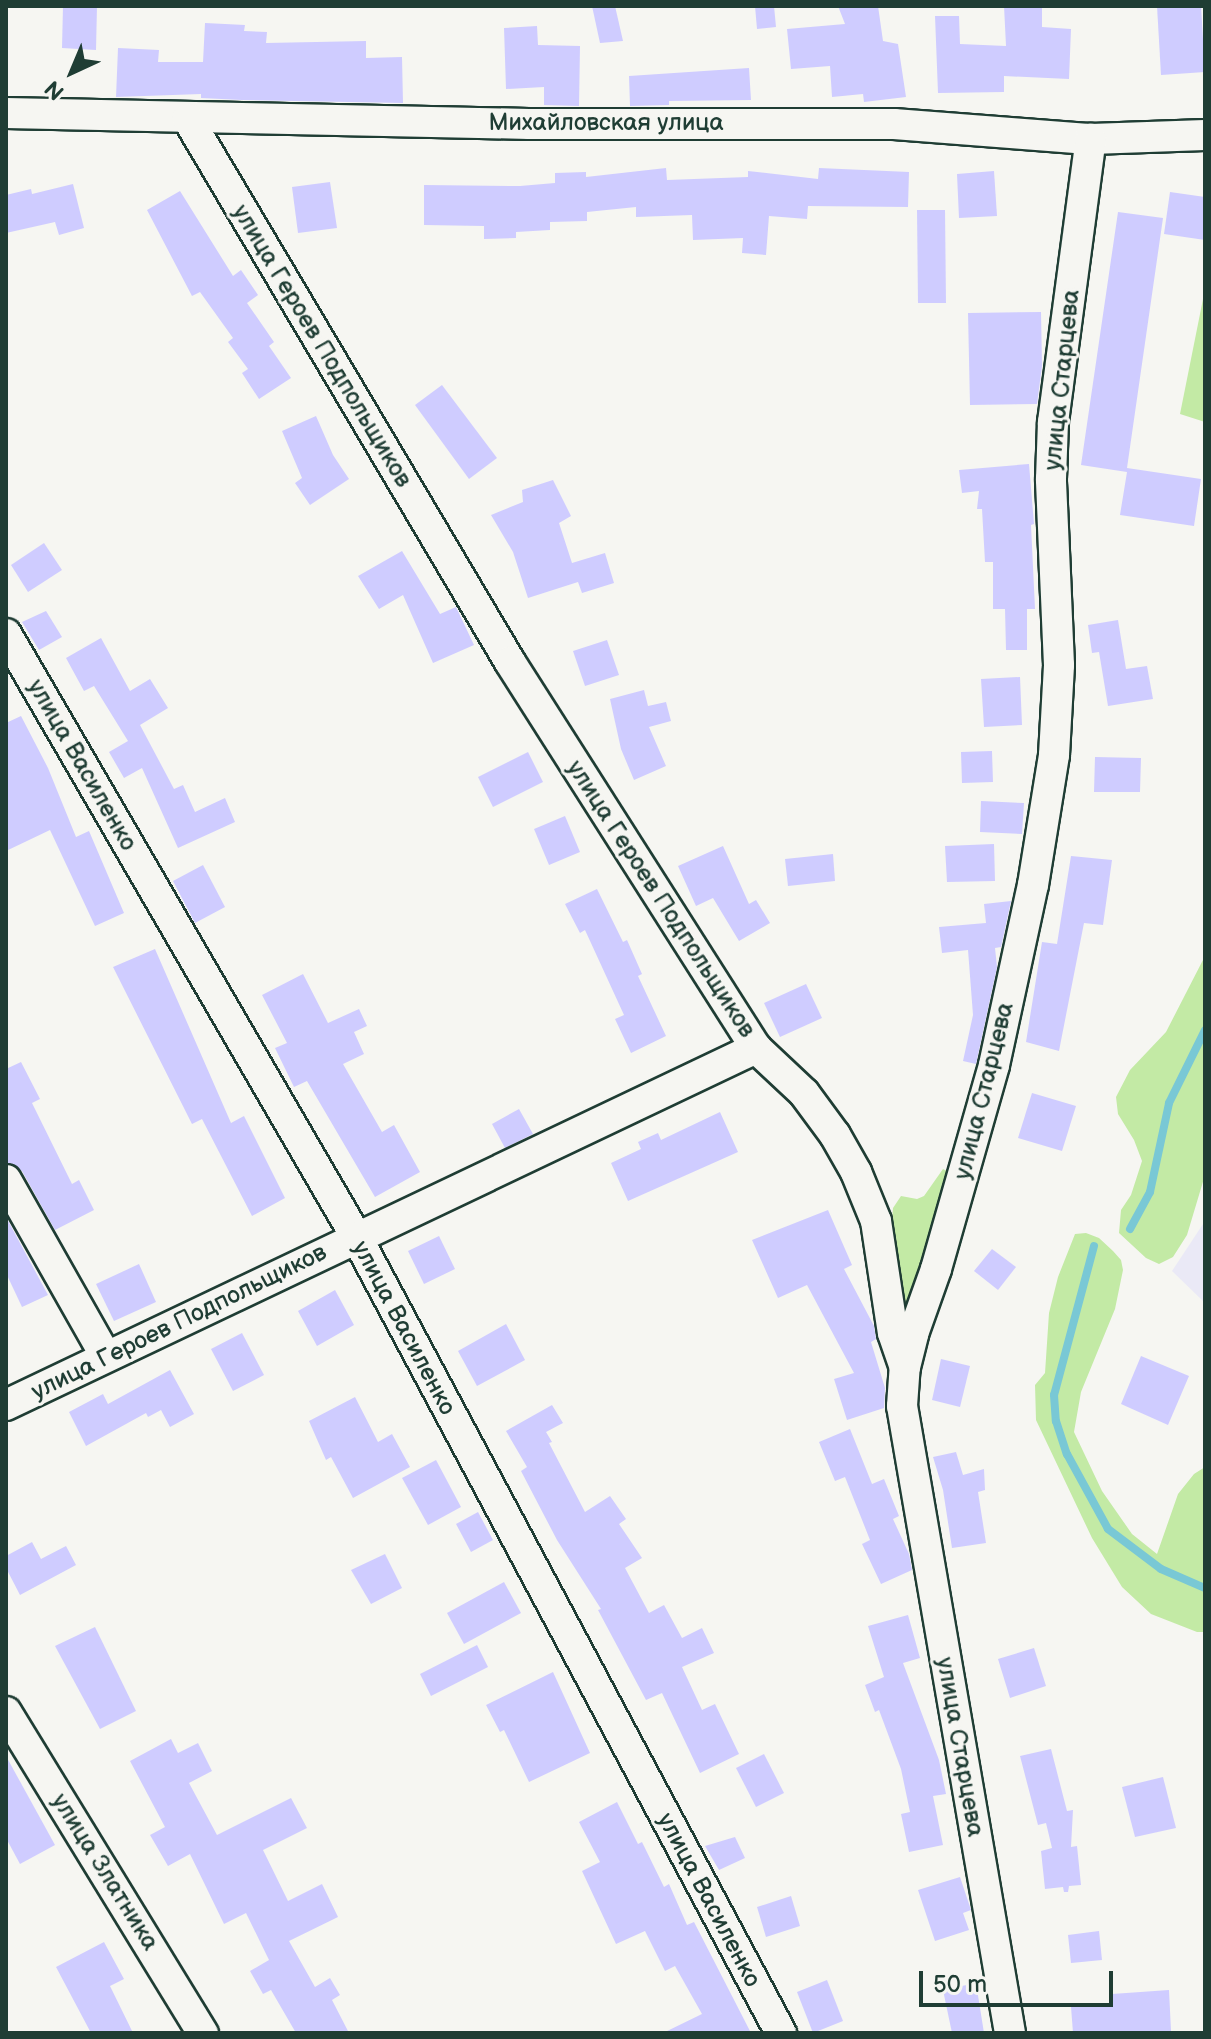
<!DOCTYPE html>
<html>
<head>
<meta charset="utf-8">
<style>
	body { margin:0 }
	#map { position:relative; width:1211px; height:2039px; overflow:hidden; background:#f6f6f2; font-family:"Balsamiq Sans",sans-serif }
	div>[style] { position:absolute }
	.built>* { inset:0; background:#eae9f6 }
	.green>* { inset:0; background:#c3eaa5 }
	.stream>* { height:8px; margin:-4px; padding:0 4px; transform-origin:4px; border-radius:4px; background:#79c8d5 }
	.building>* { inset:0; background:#cfccff }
	.roads { filter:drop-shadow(2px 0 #1f3d34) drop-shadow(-2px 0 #1f3d34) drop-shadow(0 2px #1f3d34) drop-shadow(0 -2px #1f3d34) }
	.minor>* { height:30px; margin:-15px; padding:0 15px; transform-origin:15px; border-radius:15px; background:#f6f6f2 }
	span { translate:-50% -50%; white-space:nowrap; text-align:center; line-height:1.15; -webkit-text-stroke:6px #f6f6f2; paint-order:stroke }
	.street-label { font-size:24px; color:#1f3d34 }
	.frame { position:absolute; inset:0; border:8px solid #1f3d34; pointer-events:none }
	.north { position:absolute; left:32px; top:32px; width:80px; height:80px; -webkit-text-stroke:6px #f6f6f2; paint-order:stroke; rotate:224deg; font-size:22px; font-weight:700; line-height:32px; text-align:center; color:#1f3d34 }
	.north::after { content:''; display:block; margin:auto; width:28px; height:36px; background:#1f3d34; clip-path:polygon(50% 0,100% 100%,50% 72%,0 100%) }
	.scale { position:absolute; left:919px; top:1971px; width:194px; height:36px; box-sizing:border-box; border:4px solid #1f3d34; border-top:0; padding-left:10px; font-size:24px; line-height:28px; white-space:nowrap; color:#1f3d34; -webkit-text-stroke:6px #f6f6f2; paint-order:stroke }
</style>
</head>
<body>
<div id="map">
	<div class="built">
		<div style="clip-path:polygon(1205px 1221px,1205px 1303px,1172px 1271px)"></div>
	</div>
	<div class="green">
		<div style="clip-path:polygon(1203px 299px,1205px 299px,1205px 422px,1180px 414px)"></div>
		<div style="clip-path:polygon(1205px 956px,1205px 1175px,1187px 1235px,1173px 1257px,1159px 1264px,1146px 1258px,1119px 1233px,1121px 1210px,1131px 1195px,1142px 1161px,1134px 1140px,1118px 1114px,1116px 1097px,1130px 1070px,1166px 1032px)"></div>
		<div style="clip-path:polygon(943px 1169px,951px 1173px,905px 1318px,891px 1231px,893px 1208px,901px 1196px,917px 1199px,924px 1196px)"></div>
		<div style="clip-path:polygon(1086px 1233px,1099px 1238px,1113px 1251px,1121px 1260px,1123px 1270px,1115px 1309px,1081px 1392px,1074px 1432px,1102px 1491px,1132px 1534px,1157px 1554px,1178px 1494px,1194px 1474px,1205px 1467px,1205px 1632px,1197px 1632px,1151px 1614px,1122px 1587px,1092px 1538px,1036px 1420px,1035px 1385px,1045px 1373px,1049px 1313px,1058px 1277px,1075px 1234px)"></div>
	</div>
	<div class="stream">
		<div style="left:1130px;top:1229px;width:42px;rotate:-61.6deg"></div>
		<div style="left:1150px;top:1192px;width:91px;rotate:-77.9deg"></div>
		<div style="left:1169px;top:1103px;width:81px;rotate:-63.7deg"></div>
		<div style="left:1094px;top:1246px;width:154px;rotate:105deg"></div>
		<div style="left:1054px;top:1395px;width:26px;rotate:86deg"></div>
		<div style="left:1056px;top:1421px;width:35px;rotate:72deg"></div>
		<div style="left:1067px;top:1454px;width:85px;rotate:61.3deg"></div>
		<div style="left:1108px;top:1529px;width:66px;rotate:37deg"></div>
		<div style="left:1161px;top:1569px;width:48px;rotate:23.4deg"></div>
	</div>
	<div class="building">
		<div style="clip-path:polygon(63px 6px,97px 6px,96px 50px,62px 48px)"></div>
		<div style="clip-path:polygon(592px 6px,615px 6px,623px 41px,600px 43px)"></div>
		<div style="clip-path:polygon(755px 6px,774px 6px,776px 27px,757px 29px)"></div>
		<div style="clip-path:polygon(838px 6px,878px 6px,883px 41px,898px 44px,906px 97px,864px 102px,863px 94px,832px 97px,830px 66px,791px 69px,787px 29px,845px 24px)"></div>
		<div style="clip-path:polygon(1004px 6px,1042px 6px,1042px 27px,1071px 29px,1069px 79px,1004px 76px,1004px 92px,938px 93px,935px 16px,959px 16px,960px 44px,1006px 46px)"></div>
		<div style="clip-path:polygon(1157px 6px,1201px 6px,1205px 72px,1161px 75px)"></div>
		<div style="clip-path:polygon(205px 23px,245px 25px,244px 31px,267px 32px,266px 43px,366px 41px,366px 58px,402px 57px,403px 103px,242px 100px,201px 98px,201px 94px,116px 97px,118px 48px,159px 50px,158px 62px,203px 62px)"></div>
		<div style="clip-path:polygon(537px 26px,538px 45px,580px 46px,579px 106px,544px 105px,544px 87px,506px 89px,504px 28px)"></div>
		<div style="clip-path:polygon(749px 68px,751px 100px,669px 101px,669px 105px,630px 106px,629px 76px)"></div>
		<div style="clip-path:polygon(666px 168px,667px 180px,748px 177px,748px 171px,818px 179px,819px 168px,909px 172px,908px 207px,808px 206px,807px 219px,769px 216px,766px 255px,742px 253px,743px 238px,693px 240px,692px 215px,636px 217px,636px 207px,587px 212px,587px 221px,550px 222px,550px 230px,516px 232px,516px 238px,484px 239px,484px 226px,424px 225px,424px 185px,520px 186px,555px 183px,555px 173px,586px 172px,586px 177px)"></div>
		<div style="clip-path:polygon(994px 171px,997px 216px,959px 218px,957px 174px)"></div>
		<div style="clip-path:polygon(330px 182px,337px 228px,298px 233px,292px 187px)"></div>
		<div style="clip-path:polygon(73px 184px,84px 228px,59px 235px,55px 222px,6px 233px,6px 195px,31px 189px,32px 194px)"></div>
		<div style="clip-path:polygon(180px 191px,233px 276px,241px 270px,258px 295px,247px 303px,274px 342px,269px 346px,291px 378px,259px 399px,242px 373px,248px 369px,228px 342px,233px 338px,200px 292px,192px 296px,147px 210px)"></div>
		<div style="clip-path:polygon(1170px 192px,1205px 197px,1205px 240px,1164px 234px)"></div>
		<div style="clip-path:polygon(917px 210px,945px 210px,946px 303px,918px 303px)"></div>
		<div style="clip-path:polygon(1118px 212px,1163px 218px,1127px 468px,1201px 479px,1194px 526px,1120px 515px,1127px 472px,1081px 465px)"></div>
		<div style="clip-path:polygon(1041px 312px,1042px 366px,1037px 404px,970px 405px,968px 313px)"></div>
		<div style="clip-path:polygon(442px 385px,497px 458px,469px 479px,415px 405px)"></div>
		<div style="clip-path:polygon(316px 416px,333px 455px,349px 479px,310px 505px,295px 483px,302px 478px,282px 431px)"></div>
		<div style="clip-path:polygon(1029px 464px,1034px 524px,1031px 525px,1035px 609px,1027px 609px,1027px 650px,1006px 650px,1005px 609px,993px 609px,993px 562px,985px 562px,982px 509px,977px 509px,979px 491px,962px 493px,959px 470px)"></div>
		<div style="clip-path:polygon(553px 480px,571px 516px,559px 523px,572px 563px,605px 553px,614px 583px,582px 593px,578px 582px,528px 598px,513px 552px,491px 515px,523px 502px,522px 490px)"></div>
		<div style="clip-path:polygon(44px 543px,62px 570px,28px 592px,11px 565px)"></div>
		<div style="clip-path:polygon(402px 551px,440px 614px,456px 607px,474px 645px,433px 663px,403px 595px,379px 609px,358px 576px)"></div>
		<div style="clip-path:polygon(46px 611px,62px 637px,39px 650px,22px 622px)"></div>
		<div style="clip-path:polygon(1118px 620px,1126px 669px,1147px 666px,1153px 699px,1108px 706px,1099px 652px,1092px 653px,1088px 625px)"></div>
		<div style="clip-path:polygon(101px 638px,130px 691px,150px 679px,168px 708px,140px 725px,174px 789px,183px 785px,195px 812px,225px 798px,235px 822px,178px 848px,142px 768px,124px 778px,109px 752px,128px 741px,94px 686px,84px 691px,66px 658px)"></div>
		<div style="clip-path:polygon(607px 640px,619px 675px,585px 686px,573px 651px)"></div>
		<div style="clip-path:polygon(1020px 677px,1022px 725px,984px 727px,981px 679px)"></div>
		<div style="clip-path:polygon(644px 690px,648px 706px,666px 702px,671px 721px,649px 727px,666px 766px,634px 780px,621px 749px,610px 699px)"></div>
		<div style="clip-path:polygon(21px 716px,48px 768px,76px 837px,89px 831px,124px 913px,95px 926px,50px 830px,6px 851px,6px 723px)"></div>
		<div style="clip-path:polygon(992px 751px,993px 782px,962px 783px,961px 752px)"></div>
		<div style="clip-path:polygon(528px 752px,543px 782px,493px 807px,478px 777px)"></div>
		<div style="clip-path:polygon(1095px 757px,1141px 758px,1140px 792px,1094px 792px)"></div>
		<div style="clip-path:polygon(981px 801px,1024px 803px,1022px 834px,980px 832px)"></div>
		<div style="clip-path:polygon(565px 816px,580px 852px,549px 865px,534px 829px)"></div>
		<div style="clip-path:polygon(994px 844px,995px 881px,947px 882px,945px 846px)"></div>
		<div style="clip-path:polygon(723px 846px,749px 904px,756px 900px,770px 923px,739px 941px,713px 898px,696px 906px,678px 866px)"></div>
		<div style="clip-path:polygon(833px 854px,835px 881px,788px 886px,785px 859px)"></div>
		<div style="clip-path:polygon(1071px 856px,1112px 860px,1103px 925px,1084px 923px,1059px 1051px,1026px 1042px,1042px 942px,1057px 944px)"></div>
		<div style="clip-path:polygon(203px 865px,225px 907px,195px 923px,173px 881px)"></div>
		<div style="clip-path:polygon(597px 889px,623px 942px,627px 940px,642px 974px,638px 976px,666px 1036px,631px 1053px,615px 1019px,624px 1015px,585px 930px,580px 933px,565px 904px)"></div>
		<div style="clip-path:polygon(1011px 901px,1001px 947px,995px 948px,997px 967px,976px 1064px,963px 1061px,973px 1015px,968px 950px,942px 953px,939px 927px,986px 923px,984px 904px)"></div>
		<div style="clip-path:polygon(155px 949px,231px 1123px,244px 1116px,285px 1198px,252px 1216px,202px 1119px,192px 1124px,113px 967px)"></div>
		<div style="clip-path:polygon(303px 974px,328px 1023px,359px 1009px,367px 1026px,354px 1032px,364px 1054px,343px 1064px,382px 1132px,394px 1125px,420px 1172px,375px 1197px,307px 1081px,294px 1087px,275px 1048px,287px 1043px,262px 995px)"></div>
		<div style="clip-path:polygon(806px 984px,822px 1018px,780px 1037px,764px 1003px)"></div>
		<div style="clip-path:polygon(21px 1062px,40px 1099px,32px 1103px,72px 1184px,79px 1180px,94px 1210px,55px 1230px,22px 1171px,6px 1162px,6px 1069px)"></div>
		<div style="clip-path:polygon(1032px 1093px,1076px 1106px,1062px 1151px,1018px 1138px)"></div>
		<div style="clip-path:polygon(519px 1109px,533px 1134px,505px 1148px,492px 1124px)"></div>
		<div style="clip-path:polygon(720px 1112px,738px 1152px,628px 1201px,611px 1163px,641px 1149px,638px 1142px,658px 1133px,661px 1140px)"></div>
		<div style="clip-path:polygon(828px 1210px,852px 1265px,844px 1269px,874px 1326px,876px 1339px,871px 1342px,885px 1388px,884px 1408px,847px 1420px,834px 1379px,854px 1373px,807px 1285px,778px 1298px,752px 1240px)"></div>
		<div style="clip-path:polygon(6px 1217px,48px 1295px,22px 1307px,6px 1273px)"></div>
		<div style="clip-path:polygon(439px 1236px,455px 1269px,424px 1284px,408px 1251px)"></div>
		<div style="clip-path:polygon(992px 1249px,1016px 1267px,998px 1290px,974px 1271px)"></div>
		<div style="clip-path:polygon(139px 1264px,156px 1302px,114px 1321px,96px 1284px)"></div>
		<div style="clip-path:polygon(335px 1290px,354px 1325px,317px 1346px,298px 1311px)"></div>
		<div style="clip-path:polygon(506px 1324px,525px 1360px,477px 1386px,458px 1351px)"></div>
		<div style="clip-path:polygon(242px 1333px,264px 1375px,233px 1391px,211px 1349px)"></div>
		<div style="clip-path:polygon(1141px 1356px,1189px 1376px,1168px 1425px,1121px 1404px)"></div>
		<div style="clip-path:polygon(941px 1359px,970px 1366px,960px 1407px,932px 1400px)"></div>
		<div style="clip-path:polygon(170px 1370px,194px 1414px,170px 1427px,161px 1410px,148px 1417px,146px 1413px,86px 1446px,69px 1412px,103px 1394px,108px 1404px)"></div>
		<div style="clip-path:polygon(355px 1397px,378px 1442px,392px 1434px,410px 1467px,353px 1498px,331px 1457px,326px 1460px,309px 1421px)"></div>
		<div style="clip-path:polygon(552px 1405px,563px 1423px,546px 1432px,552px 1442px,549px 1443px,585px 1512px,610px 1496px,626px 1519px,619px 1524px,642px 1558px,625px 1568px,649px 1613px,664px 1605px,682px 1638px,702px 1628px,714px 1653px,682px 1667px,702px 1710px,715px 1704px,739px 1754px,700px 1773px,662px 1693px,646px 1700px,598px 1610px,601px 1609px,557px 1540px,521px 1471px,527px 1467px,506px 1431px)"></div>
		<div style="clip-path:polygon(850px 1429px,872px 1484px,884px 1479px,899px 1516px,893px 1519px,909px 1554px,912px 1570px,881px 1584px,862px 1544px,870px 1540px,845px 1477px,835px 1481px,819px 1442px)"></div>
		<div style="clip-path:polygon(956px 1452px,963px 1475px,984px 1469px,985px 1490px,978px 1492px,986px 1543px,952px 1548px,943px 1490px,933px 1457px)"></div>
		<div style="clip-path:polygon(436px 1460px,461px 1507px,428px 1525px,402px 1478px)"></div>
		<div style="clip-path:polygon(478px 1512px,493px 1540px,471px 1552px,456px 1524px)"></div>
		<div style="clip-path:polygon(32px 1542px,41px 1559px,66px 1546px,76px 1565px,20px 1595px,6px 1568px,6px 1556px)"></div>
		<div style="clip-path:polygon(385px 1554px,402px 1588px,371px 1604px,351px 1570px)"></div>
		<div style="clip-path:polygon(504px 1582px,521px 1613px,464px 1644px,447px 1613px)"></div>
		<div style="clip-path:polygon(908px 1615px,920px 1658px,903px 1663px,939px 1760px,946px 1794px,933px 1796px,943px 1845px,909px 1852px,901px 1814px,910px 1812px,901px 1769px,879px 1710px,875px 1712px,865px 1685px,884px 1677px,868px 1626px)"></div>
		<div style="clip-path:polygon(95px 1627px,136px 1711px,100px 1729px,55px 1646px)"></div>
		<div style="clip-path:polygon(477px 1645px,488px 1667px,431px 1696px,420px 1674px)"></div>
		<div style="clip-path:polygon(1034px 1648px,1046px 1686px,1010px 1698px,998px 1659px)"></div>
		<div style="clip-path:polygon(553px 1672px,590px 1753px,529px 1782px,504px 1730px,500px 1732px,486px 1705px)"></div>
		<div style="clip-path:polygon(171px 1739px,178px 1753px,198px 1743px,212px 1771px,189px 1783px,217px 1835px,291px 1798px,307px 1828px,263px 1850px,288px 1901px,322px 1884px,338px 1917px,289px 1941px,315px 1987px,330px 1978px,340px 1995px,332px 2000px,349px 2033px,296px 2033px,271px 1990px,263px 1994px,250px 1971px,269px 1960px,246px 1913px,224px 1924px,190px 1854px,168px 1866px,150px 1835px,165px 1827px,130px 1761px)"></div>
		<div style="clip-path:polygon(1051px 1749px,1067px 1811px,1073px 1810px,1071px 1847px,1077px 1846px,1081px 1885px,1069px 1886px,1068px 1892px,1064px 1892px,1063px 1887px,1045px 1889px,1041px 1851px,1052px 1848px,1046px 1823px,1038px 1825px,1020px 1756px)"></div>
		<div style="clip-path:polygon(764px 1754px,784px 1793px,756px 1807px,736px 1768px)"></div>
		<div style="clip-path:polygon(6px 1756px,55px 1845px,20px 1864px,6px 1838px)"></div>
		<div style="clip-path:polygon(1163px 1777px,1176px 1828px,1135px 1837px,1122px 1787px)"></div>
		<div style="clip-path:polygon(617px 1802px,638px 1844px,642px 1842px,664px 1887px,669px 1884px,687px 1925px,694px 1922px,751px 2033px,663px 2033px,702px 2014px,675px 1966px,665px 1971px,645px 1931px,616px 1944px,582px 1871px,600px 1862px,579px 1822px)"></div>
		<div style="clip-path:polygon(735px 1837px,745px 1858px,719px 1870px,705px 1846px)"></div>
		<div style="clip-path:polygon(960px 1877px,971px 1910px,963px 1913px,969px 1930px,935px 1941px,918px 1890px)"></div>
		<div style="clip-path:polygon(791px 1896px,800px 1926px,766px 1937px,757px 1907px)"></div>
		<div style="clip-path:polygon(1099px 1931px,1102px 1960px,1071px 1963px,1068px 1935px)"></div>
		<div style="clip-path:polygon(104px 1942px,124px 1979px,110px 1986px,133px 2033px,91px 2033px,56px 1967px)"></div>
		<div style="clip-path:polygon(827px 1980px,843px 2021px,813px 2033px,797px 1992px)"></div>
		<div style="clip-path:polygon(976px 1983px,984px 2033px,952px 2033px,943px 1990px)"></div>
		<div style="clip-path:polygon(1169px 1990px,1171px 2031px,1073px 2033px,1071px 2007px,1112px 2004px,1112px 1994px)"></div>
	</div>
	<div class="roads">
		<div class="minor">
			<div style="left:6px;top:113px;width:523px;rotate:1.2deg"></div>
			<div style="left:529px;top:124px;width:365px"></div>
			<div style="left:894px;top:124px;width:198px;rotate:4.4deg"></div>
			<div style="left:1091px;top:139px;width:114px;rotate:-2deg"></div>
			<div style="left:188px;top:119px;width:631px;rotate:59.33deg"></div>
			<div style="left:510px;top:662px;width:458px;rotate:57.5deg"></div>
			<div style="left:756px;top:1048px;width:66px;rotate:43.2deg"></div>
			<div style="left:804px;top:1093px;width:52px;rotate:53.6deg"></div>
			<div style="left:835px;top:1135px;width:43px;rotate:60.4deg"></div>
			<div style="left:856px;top:1172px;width:53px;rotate:67.8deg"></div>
			<div style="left:876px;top:1221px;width:113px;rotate:81.4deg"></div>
			<div style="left:893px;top:1333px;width:36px;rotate:71deg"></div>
			<div style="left:6px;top:634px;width:699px;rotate:59.84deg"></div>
			<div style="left:357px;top:1238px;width:901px;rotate:61.93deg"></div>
			<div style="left:6px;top:1180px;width:203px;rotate:60.5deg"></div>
			<div style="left:6px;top:1405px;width:831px;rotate:-25.45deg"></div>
			<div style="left:6px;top:1712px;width:377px;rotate:58.5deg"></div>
			<div style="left:1010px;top:2033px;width:636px;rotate:-99.77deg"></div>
			<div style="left:902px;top:1406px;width:39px;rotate:-86deg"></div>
			<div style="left:905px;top:1367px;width:34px;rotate:-76deg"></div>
			<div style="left:913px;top:1334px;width:69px;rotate:-70.5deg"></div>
			<div style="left:936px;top:1269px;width:212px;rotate:-74.1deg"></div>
			<div style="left:994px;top:1065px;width:184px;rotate:-77.8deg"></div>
			<div style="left:1033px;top:885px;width:132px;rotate:-80.8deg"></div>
			<div style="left:1054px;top:755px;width:90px;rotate:-86.8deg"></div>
			<div style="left:1059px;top:665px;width:186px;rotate:-92.5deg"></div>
			<div style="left:1051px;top:479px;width:57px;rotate:-88deg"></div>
			<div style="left:1053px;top:422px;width:286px;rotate:-82.4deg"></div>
		</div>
	</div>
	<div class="street-label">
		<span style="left:606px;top:123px">Михайловская улица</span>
		<span style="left:322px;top:346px;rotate:59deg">улица Героев Подпольщиков</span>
		<span style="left:1062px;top:380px;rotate:-84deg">улица Старцева</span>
		<span style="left:82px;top:765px;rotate:60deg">улица Василенко</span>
		<span style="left:661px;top:899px;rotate:57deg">улица Героев Подпольщиков</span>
		<span style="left:984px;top:1091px;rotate:-76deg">улица Старцева</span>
		<span style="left:179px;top:1322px;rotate:-26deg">улица Героев Подпольщиков</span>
		<span style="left:404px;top:1328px;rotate:62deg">улица Василенко</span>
		<span style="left:960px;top:1747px;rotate:80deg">улица Старцева</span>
		<span style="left:105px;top:1872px;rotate:58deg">улица Златника</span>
		<span style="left:709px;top:1900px;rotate:62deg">улица Василенко</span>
	</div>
	<div class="frame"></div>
	<div class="north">N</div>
	<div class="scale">50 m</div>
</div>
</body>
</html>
